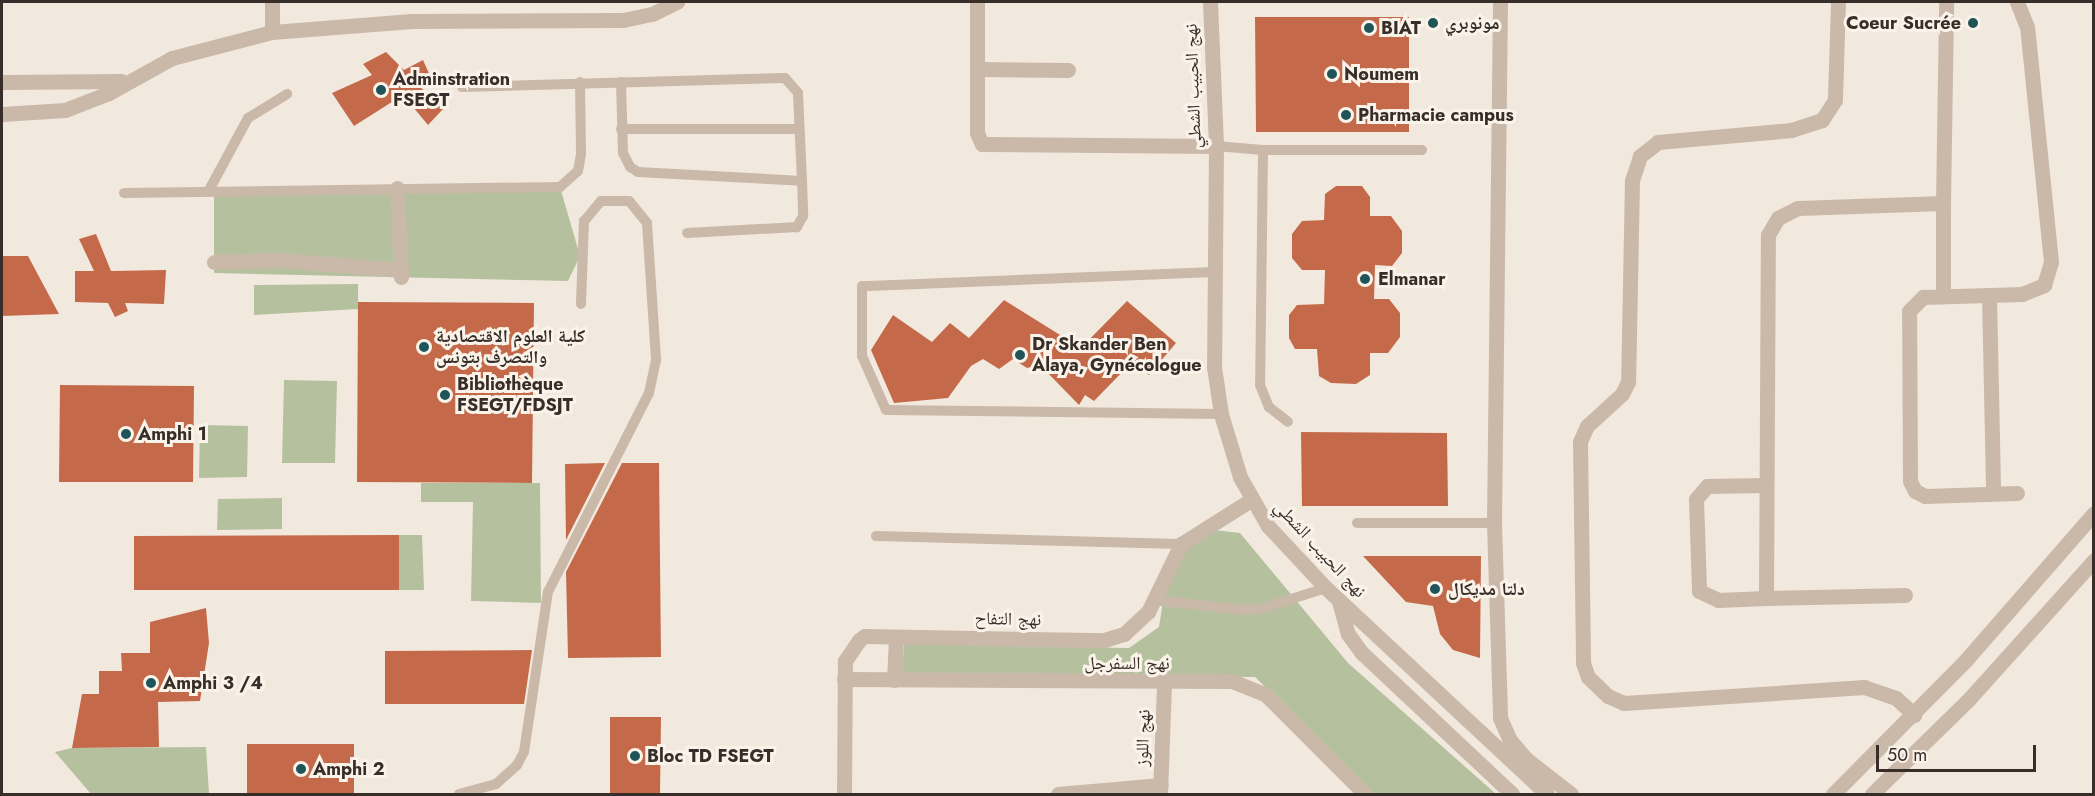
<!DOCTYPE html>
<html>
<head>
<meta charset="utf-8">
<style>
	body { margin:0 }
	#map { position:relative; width:2095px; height:796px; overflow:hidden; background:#f2e9de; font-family:Jost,"Noto Naskh Arabic",sans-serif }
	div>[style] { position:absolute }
	.green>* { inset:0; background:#b5c19e }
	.building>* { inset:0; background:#c46a4a }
	.service>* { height:10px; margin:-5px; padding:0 5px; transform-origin:5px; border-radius:5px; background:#cab9a9 }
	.pedestrian>* { height:15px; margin:-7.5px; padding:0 7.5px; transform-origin:7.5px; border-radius:7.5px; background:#cab9a9 }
	.minor>* { height:15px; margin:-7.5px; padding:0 7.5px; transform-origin:7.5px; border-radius:7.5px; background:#cab9a9 }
	.tertiary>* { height:15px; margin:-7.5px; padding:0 7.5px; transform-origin:7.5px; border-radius:7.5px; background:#cab9a9 }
	.dots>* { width:16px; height:16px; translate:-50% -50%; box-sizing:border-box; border:3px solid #faf3ea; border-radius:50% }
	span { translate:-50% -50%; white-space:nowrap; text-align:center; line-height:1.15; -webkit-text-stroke:6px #faf3ea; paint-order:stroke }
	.poi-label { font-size:18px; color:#382e29; font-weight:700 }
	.left { translate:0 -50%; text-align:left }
	.right { translate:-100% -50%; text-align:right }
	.street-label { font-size:18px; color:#382e29 }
	.frame { position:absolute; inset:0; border:3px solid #382e29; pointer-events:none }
	.scale { position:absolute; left:1876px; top:745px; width:160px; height:27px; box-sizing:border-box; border:3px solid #382e29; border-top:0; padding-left:8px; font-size:18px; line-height:21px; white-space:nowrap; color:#382e29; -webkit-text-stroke:4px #faf3ea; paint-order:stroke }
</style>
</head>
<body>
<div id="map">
	<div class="green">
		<div style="clip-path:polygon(560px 187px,580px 256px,568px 281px,214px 273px,214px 191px)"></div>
		<div style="clip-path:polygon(358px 284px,358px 309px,254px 315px,254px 285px)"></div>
		<div style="clip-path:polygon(284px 380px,337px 381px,335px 463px,282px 463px)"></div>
		<div style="clip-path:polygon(200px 425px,248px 426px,247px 477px,199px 478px)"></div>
		<div style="clip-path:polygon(421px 483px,540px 483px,541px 603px,471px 601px,473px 502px,421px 502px)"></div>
		<div style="clip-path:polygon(282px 498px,282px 529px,217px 530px,218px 499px)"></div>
		<div style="clip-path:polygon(1214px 530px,1240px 533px,1348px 663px,1496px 794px,1374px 794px,1255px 677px,902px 674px,904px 644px,1129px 648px,1159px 627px,1165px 588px,1187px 547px)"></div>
		<div style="clip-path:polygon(399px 535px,422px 535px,424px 590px,399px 590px)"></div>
		<div style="clip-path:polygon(206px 747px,209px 794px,91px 794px,55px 752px,72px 748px)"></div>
	</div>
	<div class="building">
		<div style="clip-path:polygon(1255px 17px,1409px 17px,1409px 132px,1256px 132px)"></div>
		<div style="clip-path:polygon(386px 52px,404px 70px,423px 60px,432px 80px,420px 87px,444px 108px,428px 125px,403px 95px,354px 126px,332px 93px,372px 75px,363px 64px)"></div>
		<div style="clip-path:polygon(1336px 186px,1362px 186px,1370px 197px,1370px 216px,1391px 216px,1402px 231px,1402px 253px,1392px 266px,1375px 265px,1374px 299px,1389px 299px,1400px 313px,1400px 337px,1388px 353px,1370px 353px,1370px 375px,1356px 384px,1331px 383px,1319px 376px,1317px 349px,1295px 349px,1289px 338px,1289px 315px,1297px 305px,1324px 304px,1325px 270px,1302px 270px,1292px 258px,1292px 234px,1302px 221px,1324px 220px,1325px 194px)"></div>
		<div style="clip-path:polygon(96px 234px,111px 271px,166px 270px,164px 304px,125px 303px,128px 311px,115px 317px,108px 303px,75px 302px,75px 271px,94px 271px,79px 239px)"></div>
		<div style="clip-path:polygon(2px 256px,28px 256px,59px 314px,2px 316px)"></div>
		<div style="clip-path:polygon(1004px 300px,1081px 348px,1127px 301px,1176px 343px,1149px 375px,1131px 363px,1094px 401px,1085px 395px,1079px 405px,1040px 365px,1027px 368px,1013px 359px,999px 369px,983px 359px,971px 366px,948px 398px,894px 403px,871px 350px,893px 315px,932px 342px,950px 323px,969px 338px)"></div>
		<div style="clip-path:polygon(358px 302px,534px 303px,532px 483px,357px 482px)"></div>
		<div style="clip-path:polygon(60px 385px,194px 386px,193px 482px,59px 482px)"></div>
		<div style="clip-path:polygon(1301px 432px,1447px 433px,1448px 506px,1302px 506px)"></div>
		<div style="clip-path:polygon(605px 463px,566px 540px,565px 464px)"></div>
		<div style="clip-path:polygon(622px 463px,659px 463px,661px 657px,568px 658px,566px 572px)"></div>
		<div style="clip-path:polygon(399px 535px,399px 590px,134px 590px,134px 536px)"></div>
		<div style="clip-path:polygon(1363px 556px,1481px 556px,1480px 658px,1453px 650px,1440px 634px,1433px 606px,1406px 602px)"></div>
		<div style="clip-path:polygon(206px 608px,209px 643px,200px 701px,158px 702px,159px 747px,72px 748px,82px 694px,99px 694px,99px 671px,122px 671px,121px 653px,150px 653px,150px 622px)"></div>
		<div style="clip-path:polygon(532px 650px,524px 704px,385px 704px,385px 651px)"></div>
		<div style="clip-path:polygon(610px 717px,661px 717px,660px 795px,610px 795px)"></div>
		<div style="clip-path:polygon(247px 744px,354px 744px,354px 795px,247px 795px)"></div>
	</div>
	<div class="service">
		<div style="left:621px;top:82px;width:71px;rotate:88.4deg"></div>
		<div style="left:623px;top:153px;width:16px;rotate:63deg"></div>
		<div style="left:630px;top:167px;width:9px;rotate:32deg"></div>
		<div style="left:638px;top:172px;width:164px;rotate:3.1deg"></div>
		<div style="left:802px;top:181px;width:35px;rotate:88deg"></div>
		<div style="left:803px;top:216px;width:13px;rotate:119deg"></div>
		<div style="left:797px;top:227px;width:110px;rotate:176.9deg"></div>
		<div style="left:462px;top:87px;width:323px;rotate:-1.6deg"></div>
		<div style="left:785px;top:78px;width:20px;rotate:49deg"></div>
		<div style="left:798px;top:93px;width:88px;rotate:87.4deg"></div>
		<div style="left:621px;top:129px;width:177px"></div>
		<div style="left:1216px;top:146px;width:47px;rotate:4.9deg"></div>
		<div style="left:1263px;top:150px;width:159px"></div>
		<div style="left:1263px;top:150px;width:235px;rotate:90.7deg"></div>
		<div style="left:1260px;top:385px;width:24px;rotate:68deg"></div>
		<div style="left:1269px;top:407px;width:24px;rotate:38deg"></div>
		<div style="left:208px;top:192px;width:84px;rotate:-61.6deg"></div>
		<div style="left:248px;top:118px;width:46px;rotate:-31.6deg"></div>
		<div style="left:124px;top:193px;width:436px;rotate:-0.8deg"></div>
		<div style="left:560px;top:187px;width:24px;rotate:-42deg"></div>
		<div style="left:578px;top:171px;width:17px;rotate:-80deg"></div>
		<div style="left:581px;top:154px;width:72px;rotate:-90.8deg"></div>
		<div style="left:1215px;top:272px;width:353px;rotate:177.7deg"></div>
		<div style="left:862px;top:286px;width:70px;rotate:90deg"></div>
		<div style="left:862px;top:356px;width:59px;rotate:66deg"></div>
		<div style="left:886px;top:410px;width:335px;rotate:0.7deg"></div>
		<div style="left:1357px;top:523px;width:137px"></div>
		<div style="left:876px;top:536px;width:305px;rotate:1.5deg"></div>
		<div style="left:1152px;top:600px;width:94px;rotate:6.1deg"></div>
		<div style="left:1245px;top:610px;width:18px;rotate:-6deg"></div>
		<div style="left:1263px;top:608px;width:66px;rotate:-17.6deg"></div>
		<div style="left:459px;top:794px;width:38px;rotate:-15deg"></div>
		<div style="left:496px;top:784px;width:28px;rotate:-42deg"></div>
		<div style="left:517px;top:765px;width:15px;rotate:-62deg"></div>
		<div style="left:524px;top:752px;width:162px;rotate:-81.5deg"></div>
		<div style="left:548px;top:592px;width:223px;rotate:-63.1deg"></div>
		<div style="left:649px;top:393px;width:35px;rotate:-78deg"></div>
		<div style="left:656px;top:359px;width:136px;rotate:-93.8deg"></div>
		<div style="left:647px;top:223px;width:28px;rotate:-129deg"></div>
		<div style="left:629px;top:201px;width:28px;rotate:180deg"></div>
		<div style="left:601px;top:201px;width:26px;rotate:130deg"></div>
		<div style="left:584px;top:221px;width:83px;rotate:92.1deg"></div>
	</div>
	<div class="pedestrian">
		<div style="left:272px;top:2px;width:30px;rotate:90deg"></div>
		<div style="left:397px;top:188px;width:89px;rotate:87.4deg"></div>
		<div style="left:214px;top:262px;width:67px;rotate:-1.7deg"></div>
		<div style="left:281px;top:260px;width:120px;rotate:4.8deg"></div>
	</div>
	<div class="minor">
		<div style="left:977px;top:2px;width:131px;rotate:90deg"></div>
		<div style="left:977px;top:133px;width:12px;rotate:66deg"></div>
		<div style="left:982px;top:144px;width:234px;rotate:0.5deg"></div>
		<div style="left:1500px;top:2px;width:521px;rotate:90.66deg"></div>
		<div style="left:1494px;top:523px;width:195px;rotate:88.2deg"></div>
		<div style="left:1500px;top:718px;width:24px;rotate:66deg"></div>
		<div style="left:1510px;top:740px;width:25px;rotate:50deg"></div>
		<div style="left:1526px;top:759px;width:57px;rotate:37.9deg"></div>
		<div style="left:1838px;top:2px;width:98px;rotate:91.8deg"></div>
		<div style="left:1835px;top:100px;width:24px;rotate:123deg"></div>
		<div style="left:1822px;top:120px;width:32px;rotate:162deg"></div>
		<div style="left:1792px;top:130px;width:135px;rotate:174.9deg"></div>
		<div style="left:1658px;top:142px;width:23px;rotate:142deg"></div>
		<div style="left:1640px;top:156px;width:25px;rotate:108deg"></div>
		<div style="left:1632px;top:180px;width:202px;rotate:91.1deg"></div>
		<div style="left:1628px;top:382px;width:13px;rotate:117deg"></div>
		<div style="left:1622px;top:394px;width:47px;rotate:137.6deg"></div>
		<div style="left:1587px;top:426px;width:17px;rotate:114deg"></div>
		<div style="left:1580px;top:442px;width:221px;rotate:89.2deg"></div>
		<div style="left:1583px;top:663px;width:15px;rotate:70deg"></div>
		<div style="left:1588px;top:677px;width:28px;rotate:44deg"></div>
		<div style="left:1608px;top:696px;width:17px;rotate:24deg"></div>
		<div style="left:1624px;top:703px;width:241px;rotate:-3.8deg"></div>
		<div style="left:1864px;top:687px;width:34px;rotate:19deg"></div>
		<div style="left:1896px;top:698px;width:25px;rotate:43deg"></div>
		<div style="left:977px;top:69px;width:91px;rotate:0.6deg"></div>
		<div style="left:1943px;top:203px;width:93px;rotate:90deg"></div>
		<div style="left:1989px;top:295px;width:198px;rotate:88.8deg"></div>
		<div style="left:1766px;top:485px;width:59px;rotate:179deg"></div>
		<div style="left:1707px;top:486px;width:17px;rotate:130deg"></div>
		<div style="left:1696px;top:499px;width:92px;rotate:88.1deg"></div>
		<div style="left:1699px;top:591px;width:21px;rotate:25deg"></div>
		<div style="left:1718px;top:600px;width:48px;rotate:-2.4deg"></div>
		<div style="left:2017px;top:493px;width:92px;rotate:178.1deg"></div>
		<div style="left:1925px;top:496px;width:11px;rotate:-153deg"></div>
		<div style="left:1915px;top:491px;width:11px;rotate:-117deg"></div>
		<div style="left:1910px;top:481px;width:170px;rotate:-90.3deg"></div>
		<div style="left:1909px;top:311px;width:20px;rotate:-45deg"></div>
		<div style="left:1923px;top:297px;width:99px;rotate:-1.7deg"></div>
		<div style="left:2022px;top:294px;width:24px;rotate:-22deg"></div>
		<div style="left:2044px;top:285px;width:24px;rotate:-73deg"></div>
		<div style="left:2051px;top:262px;width:236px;rotate:-95.8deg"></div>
		<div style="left:2027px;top:27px;width:27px;rotate:-112deg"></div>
		<div style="left:1905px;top:595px;width:139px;rotate:178.8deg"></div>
		<div style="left:1766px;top:598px;width:363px;rotate:-89.7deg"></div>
		<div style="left:1768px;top:235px;width:20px;rotate:-60deg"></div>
		<div style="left:1778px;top:218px;width:22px;rotate:-27deg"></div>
		<div style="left:1798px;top:208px;width:145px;rotate:-2deg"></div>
		<div style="left:1943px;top:203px;width:201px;rotate:-89.1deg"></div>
		<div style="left:844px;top:679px;width:388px;rotate:0.3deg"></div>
		<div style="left:1232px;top:681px;width:35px;rotate:22deg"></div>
		<div style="left:1265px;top:694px;width:141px;rotate:45deg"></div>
		<div style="left:894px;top:680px;width:42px;rotate:-87.3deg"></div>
		<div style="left:844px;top:794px;width:133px;rotate:-89.6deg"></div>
		<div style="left:845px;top:661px;width:25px;rotate:-56deg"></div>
		<div style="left:859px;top:640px;width:7px;rotate:-34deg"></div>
		<div style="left:865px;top:636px;width:239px;rotate:1deg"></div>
		<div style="left:1104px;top:640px;width:21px;rotate:-17deg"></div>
		<div style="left:1124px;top:634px;width:33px;rotate:-43deg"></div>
		<div style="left:1148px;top:612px;width:76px;rotate:-64.1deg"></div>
		<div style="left:1181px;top:544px;width:83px;rotate:-32.2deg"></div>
		<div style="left:1058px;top:794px;width:103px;rotate:-5deg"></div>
		<div style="left:1160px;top:794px;width:111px;rotate:-87.9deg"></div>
	</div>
	<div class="tertiary">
		<div style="left:1210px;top:2px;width:144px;rotate:87.6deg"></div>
		<div style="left:1216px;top:146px;width:221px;rotate:90.5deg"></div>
		<div style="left:1214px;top:367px;width:48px;rotate:81.5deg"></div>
		<div style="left:1221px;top:414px;width:66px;rotate:73.2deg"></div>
		<div style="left:1240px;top:477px;width:56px;rotate:60.3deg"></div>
		<div style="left:1268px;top:526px;width:85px;rotate:46.9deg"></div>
		<div style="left:1326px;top:588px;width:302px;rotate:43deg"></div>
		<div style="left:2px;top:82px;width:119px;rotate:-0.5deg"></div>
		<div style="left:2px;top:114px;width:63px;rotate:-3.6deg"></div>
		<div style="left:65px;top:110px;width:47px;rotate:-21.1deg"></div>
		<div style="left:109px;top:93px;width:72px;rotate:-29.1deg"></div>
		<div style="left:172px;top:58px;width:103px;rotate:-14.6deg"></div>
		<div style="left:272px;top:32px;width:140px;rotate:-4.5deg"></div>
		<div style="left:412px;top:21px;width:211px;rotate:-0.3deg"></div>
		<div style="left:623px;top:20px;width:30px;rotate:-12deg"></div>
		<div style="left:652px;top:14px;width:28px;rotate:-26deg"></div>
		<div style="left:1339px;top:601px;width:34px;rotate:75deg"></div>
		<div style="left:1348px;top:634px;width:24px;rotate:54deg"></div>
		<div style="left:1362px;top:653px;width:206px;rotate:43.2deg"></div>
		<div style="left:1833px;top:794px;width:187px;rotate:-45.2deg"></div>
		<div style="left:1965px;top:661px;width:196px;rotate:-48.9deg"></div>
		<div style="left:1872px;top:794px;width:136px;rotate:-44.4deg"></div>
		<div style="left:1969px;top:699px;width:187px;rotate:-48deg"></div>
	</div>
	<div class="dots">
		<div style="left:1433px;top:23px;background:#1f5459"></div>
		<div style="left:1973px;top:23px;background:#1f5459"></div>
		<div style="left:1369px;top:28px;background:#1f5459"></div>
		<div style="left:1332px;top:74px;background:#1f5459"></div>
		<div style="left:381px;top:90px;background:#1f5459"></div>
		<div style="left:1346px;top:115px;background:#1f5459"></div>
		<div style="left:1365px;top:279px;background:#1f5459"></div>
		<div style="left:424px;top:347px;background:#1f5459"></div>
		<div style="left:1020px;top:355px;background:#1f5459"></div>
		<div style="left:445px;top:395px;background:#1f5459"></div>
		<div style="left:126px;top:434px;background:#1f5459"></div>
		<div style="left:1435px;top:589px;background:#1f5459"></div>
		<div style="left:151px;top:683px;background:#1f5459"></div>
		<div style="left:635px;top:756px;background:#1f5459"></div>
		<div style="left:301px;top:769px;background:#1f5459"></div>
	</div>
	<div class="poi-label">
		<span class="left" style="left:1445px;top:23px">مونوبري</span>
		<span class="right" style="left:1961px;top:23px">Coeur Sucrée</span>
		<span class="left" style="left:1381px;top:28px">BIAT</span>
		<span class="left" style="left:1344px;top:74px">Noumem</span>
		<span class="left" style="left:393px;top:90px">Adminstration<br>FSEGT</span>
		<span class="left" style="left:1358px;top:115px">Pharmacie campus</span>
		<span class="left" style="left:1378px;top:279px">Elmanar</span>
		<span class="left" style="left:436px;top:347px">كلية العلوم الاقتصادية<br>والتصرف بتونس</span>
		<span class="left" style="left:1032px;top:355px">Dr Skander Ben<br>Alaya, Gynécologue</span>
		<span class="left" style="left:457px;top:395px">Bibliothèque<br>FSEGT/FDSJT</span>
		<span class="left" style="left:138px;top:434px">Amphi 1</span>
		<span class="left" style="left:1448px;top:589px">دلتا مديكال</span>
		<span class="left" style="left:163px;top:683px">Amphi 3 /4</span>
		<span class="left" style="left:647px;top:756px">Bloc TD FSEGT</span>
		<span class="left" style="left:313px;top:769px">Amphi 2</span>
	</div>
	<div class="street-label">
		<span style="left:1193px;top:86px;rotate:-92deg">نهج الحبيب الشطي</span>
		<span style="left:1320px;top:549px;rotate:47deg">نهج الحبيب الشطي</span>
		<span style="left:1008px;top:619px;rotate:1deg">نهج التفاح</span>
		<span style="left:1127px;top:663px">نهج السفرجل</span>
		<span style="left:1143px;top:738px;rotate:-88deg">نهج اللوز</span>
	</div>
	<div class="frame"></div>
	<div class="scale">50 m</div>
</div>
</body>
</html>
